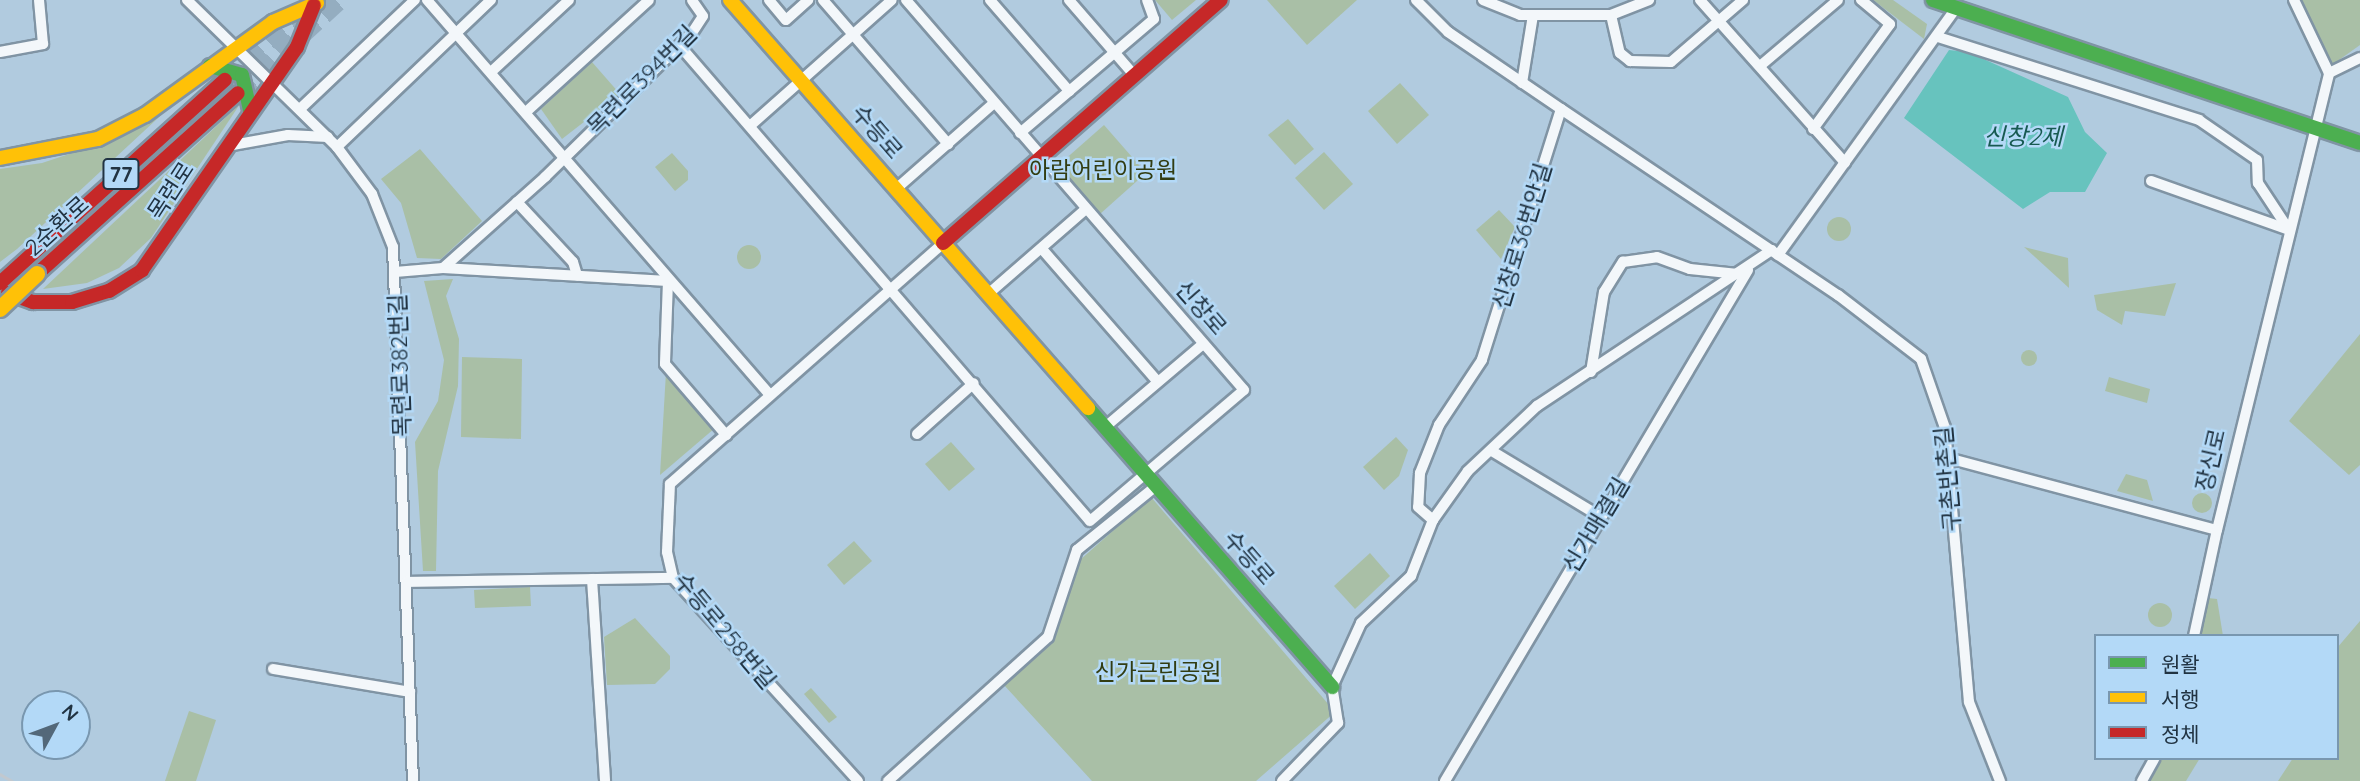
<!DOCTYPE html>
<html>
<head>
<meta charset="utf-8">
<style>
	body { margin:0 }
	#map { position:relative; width:2360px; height:781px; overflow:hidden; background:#b1cbdf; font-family:Quicksand,"Noto Sans KR",sans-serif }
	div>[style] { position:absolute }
	.green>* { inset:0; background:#a9bfa6 }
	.round { border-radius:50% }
	.water>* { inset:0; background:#67c3be }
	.highway-tunnel>* { height:19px; margin-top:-9.5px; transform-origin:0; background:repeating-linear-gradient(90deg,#94adc0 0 19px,transparent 0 29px) }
	.roads { filter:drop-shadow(2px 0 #8094a4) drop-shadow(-2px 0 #8094a4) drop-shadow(0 2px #8094a4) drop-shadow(0 -2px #8094a4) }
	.street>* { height:10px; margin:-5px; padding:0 5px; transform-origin:5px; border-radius:5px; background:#f3f7fa }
	.fast>* { height:14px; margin:-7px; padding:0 7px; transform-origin:7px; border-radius:7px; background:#4caf50 }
	.slow>* { height:14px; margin:-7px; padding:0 7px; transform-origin:7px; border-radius:7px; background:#ffc107 }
	.jam>* { height:14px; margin:-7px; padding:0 7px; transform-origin:7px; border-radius:7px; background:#c62828 }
	.rail>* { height:2.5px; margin:-1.25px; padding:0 1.25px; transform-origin:1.25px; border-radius:1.25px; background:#c1c8cf }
	.bridges { filter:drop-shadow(2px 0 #8094a4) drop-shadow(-2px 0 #8094a4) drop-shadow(0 2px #8094a4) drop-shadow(0 -2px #8094a4) }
	.slow-bridge>* { height:16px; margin:-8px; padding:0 8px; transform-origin:8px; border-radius:8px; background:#ffc107 }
	span { translate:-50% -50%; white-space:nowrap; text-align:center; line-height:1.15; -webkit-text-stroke:5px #b3d9f7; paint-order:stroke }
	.shield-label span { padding:2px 5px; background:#b3d9f7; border:2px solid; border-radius:5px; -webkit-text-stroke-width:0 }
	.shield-label { font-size:21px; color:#213342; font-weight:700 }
	.street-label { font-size:23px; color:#213342 }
	.park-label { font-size:23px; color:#323d12 }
	.water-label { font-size:24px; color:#175a51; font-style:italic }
	.legend { position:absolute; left:2094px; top:634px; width:245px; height:126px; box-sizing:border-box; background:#b3d9f7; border:2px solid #7997af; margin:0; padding:9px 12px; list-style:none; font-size:21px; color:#213342 }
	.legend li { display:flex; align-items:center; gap:14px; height:35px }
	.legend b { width:35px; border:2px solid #7997af }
	.north { position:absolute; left:21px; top:690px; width:70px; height:70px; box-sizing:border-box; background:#b3d9f7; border:2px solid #7997af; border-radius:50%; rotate:49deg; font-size:19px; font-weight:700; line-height:28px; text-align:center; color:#213342 }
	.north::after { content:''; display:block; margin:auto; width:24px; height:32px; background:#536879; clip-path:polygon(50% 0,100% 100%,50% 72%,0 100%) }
</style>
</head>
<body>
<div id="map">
	<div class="green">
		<div style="clip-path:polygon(1155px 0,1196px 0,1172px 20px)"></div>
		<div style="clip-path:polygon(1267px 0,1357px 0,1307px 45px)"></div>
		<div style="clip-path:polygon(1873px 0,1893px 0,1927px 24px,1924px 39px)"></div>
		<div style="clip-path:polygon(2300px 0,2360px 0,2360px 45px,2332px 65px)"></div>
		<div style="clip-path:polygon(592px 62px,620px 94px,562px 139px,541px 109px)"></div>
		<div style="clip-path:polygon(1400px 83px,1429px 115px,1397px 144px,1368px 111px)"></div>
		<div style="clip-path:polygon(240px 104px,151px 238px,119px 268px,87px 283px,43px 289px)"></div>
		<div style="clip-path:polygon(171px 106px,17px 249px,0 262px,0 169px,42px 163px,124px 136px)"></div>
		<div style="clip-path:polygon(1288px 119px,1314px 149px,1295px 165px,1268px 135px)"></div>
		<div style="clip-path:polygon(1104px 125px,1146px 173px,1100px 214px,1061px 170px,1062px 162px)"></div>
		<div style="clip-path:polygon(420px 149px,482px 221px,441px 259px,417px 258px,401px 203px,381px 179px)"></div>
		<div style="clip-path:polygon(1324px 152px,1353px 184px,1324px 210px,1295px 178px)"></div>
		<div style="clip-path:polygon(672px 153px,688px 171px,688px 180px,675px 191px,655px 167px)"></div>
		<div style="clip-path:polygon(1499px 210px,1515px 227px,1501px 259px,1476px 230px)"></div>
		<div class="round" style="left:1827px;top:217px;width:24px;height:24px"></div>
		<div class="round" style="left:737px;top:245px;width:24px;height:24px"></div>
		<div style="clip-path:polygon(2024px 247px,2068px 258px,2069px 288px)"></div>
		<div style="clip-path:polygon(453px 279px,446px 296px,459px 339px,458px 386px,438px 471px,436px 571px,423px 571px,415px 442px,438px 401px,444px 360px,424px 281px)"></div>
		<div style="clip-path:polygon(2176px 283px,2165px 316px,2125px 311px,2122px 325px,2097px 310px,2094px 295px)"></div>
		<div style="clip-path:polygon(2360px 334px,2360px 465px,2349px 475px,2289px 421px)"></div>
		<div class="round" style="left:2021px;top:350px;width:16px;height:16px"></div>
		<div style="clip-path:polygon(462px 357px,522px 359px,521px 439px,461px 437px)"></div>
		<div style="clip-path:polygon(666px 372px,715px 428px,660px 475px)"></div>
		<div style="clip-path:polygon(2109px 377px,2150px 389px,2147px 403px,2105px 391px)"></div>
		<div style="clip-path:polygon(1396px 437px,1408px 450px,1399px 476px,1384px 490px,1363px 467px)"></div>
		<div style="clip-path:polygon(951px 442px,975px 469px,949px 491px,925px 464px)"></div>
		<div style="clip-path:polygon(2126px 474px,2147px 480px,2153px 501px,2117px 491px)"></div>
		<div class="round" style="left:2192px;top:493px;width:20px;height:20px"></div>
		<div style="clip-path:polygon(1151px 497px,1335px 712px,1256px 781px,1092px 781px,1003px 684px,1051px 641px,1080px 560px)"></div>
		<div style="clip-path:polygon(854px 541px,872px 561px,844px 585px,827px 565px)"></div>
		<div style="clip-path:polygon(1370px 553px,1390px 576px,1355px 609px,1334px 586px)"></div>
		<div style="clip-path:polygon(530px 587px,531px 606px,475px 608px,474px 590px)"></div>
		<div style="clip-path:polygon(2208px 598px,2217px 599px,2223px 636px,2199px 636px)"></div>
		<div class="round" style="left:2148px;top:603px;width:24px;height:24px"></div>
		<div style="clip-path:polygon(635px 618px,670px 656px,670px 669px,655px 684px,607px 685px,604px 637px)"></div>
		<div style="clip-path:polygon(2360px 621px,2360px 781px,2278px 781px,2293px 758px,2337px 758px,2337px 648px)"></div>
		<div style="clip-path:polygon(811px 688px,837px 717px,829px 723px,804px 694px)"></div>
		<div style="clip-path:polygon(189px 711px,216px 720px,196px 781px,165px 781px)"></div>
		<div style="clip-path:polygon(2161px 758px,2200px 758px,2186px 781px,2149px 781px)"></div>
	</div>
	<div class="water">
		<div style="clip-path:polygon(1949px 50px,1968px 52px,2068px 97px,2085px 132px,2107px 153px,2085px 192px,2050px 192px,2023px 209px,1904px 118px)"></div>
	</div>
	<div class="highway-tunnel">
		<div style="left:225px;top:80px;width:107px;rotate:-42.3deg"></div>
		<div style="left:238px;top:93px;width:137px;rotate:-42.6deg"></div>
	</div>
	<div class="roads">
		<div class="street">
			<div style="left:187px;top:0;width:210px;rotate:44.4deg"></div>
			<div style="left:337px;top:147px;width:59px;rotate:53.3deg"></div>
			<div style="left:372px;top:194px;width:57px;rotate:68.4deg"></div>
			<div style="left:393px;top:247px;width:534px;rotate:87.86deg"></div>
			<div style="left:427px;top:0;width:523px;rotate:49.03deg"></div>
			<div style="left:769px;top:0;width:26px;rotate:50deg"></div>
			<div style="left:786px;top:20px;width:30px;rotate:-42deg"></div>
			<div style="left:823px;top:0;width:191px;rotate:49deg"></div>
			<div style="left:990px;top:0;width:121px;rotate:49deg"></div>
			<div style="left:1069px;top:0;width:99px;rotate:49.1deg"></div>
			<div style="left:1416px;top:0;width:45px;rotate:45deg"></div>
			<div style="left:1448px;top:32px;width:137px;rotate:34.3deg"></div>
			<div style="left:1561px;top:109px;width:263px;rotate:107.5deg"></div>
			<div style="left:1482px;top:360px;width:78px;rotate:123.5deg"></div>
			<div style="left:1439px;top:425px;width:52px;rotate:111.6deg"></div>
			<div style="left:1420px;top:473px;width:34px;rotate:93deg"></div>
			<div style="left:1418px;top:507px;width:20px;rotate:41deg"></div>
			<div style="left:1483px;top:0;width:40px;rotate:22deg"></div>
			<div style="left:1520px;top:15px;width:91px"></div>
			<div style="left:1611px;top:15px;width:41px;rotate:-21.5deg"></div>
			<div style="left:1700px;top:0;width:218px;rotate:48.3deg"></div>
			<div style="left:1611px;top:15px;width:39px;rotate:77deg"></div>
			<div style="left:1620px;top:53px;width:13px;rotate:39deg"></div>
			<div style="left:1630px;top:61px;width:41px;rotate:1.4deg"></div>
			<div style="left:1671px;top:62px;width:95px;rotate:-40.7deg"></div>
			<div style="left:1938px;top:37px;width:274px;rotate:17.6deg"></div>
			<div style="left:2199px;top:120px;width:70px;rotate:34.6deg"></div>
			<div style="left:2257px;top:160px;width:23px;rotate:88deg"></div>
			<div style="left:2258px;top:183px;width:56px;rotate:56.6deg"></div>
			<div style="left:680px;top:46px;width:627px;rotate:49.2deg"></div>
			<div style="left:1090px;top:521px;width:202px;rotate:-40.4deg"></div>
			<div style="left:1244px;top:390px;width:516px;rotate:-130.91deg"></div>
			<div style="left:0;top:52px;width:44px;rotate:-10.5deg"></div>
			<div style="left:43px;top:44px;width:44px;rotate:-95.2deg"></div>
			<div style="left:1760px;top:66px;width:102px;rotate:-40.2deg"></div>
			<div style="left:491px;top:72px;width:106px;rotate:-42.7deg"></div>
			<div style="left:2329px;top:73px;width:34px;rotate:-26deg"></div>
			<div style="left:1522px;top:83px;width:69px;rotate:-80.8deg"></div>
			<div style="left:301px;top:108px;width:157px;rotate:-43.5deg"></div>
			<div style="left:1561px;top:109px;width:334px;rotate:33.9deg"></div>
			<div style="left:1838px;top:295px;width:105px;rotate:37.6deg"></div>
			<div style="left:1921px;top:359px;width:73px;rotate:70.8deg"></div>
			<div style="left:1945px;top:428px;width:275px;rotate:85deg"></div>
			<div style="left:1969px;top:702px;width:85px;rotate:68.6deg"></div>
			<div style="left:526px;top:112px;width:166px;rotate:-42.3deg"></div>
			<div style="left:751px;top:125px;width:188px;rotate:-41.6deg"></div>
			<div style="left:1813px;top:129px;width:130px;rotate:-53.7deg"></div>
			<div style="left:1890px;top:24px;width:38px;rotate:-140deg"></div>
			<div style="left:1020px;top:133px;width:176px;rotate:-40.4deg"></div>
			<div style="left:1154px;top:19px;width:20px;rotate:-110deg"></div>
			<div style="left:227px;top:146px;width:62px;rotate:-10.2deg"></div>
			<div style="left:288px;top:135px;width:40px;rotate:2.9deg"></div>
			<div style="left:337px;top:147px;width:213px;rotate:-43.7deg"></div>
			<div style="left:2151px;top:181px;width:146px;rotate:19.5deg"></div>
			<div style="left:896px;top:189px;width:130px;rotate:-41.3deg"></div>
			<div style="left:517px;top:202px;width:82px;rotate:47deg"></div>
			<div style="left:573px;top:262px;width:14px;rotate:73deg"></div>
			<div style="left:1042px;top:249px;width:175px;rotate:48.9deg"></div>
			<div style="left:1778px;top:255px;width:304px;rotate:-54.2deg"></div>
			<div style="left:443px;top:268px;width:225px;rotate:3.3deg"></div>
			<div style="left:668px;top:281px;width:83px;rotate:92.1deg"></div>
			<div style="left:665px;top:364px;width:94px;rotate:49.3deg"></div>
			<div style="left:395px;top:272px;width:48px;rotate:-4.8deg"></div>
			<div style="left:443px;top:268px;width:137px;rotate:-41.7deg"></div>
			<div style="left:545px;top:177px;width:206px;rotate:-44.4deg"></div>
			<div style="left:692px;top:33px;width:20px;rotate:-57deg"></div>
			<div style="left:703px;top:16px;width:19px;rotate:-125deg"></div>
			<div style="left:987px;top:295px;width:131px;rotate:-41deg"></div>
			<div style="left:1591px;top:372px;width:81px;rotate:-80.8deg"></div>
			<div style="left:1604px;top:292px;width:36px;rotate:-58deg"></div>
			<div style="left:1623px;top:262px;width:34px;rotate:-8deg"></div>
			<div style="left:1657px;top:257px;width:35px;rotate:20deg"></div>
			<div style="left:1690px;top:269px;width:48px;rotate:5.9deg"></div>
			<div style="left:1104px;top:428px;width:130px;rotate:-40.3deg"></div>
			<div style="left:917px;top:434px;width:76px;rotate:-41.8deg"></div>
			<div style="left:1492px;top:451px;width:127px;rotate:31.2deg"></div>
			<div style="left:1948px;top:458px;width:278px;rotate:15deg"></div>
			<div style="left:2217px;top:530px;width:471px;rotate:-76.2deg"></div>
			<div style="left:2329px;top:73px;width:81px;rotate:-115.6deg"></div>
			<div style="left:592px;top:579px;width:202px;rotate:86.3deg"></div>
			<div style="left:407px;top:582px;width:266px;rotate:-0.9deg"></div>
			<div style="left:2194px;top:636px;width:108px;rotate:-77.8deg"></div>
			<div style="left:273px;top:669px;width:139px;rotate:9.5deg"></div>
			<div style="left:858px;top:781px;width:275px;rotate:-132.3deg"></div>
			<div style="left:673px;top:578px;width:27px;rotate:-103deg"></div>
			<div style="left:667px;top:552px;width:68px;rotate:-87.5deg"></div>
			<div style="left:670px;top:484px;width:364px;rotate:-41.4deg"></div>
			<div style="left:888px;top:781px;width:215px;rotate:-42deg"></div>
			<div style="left:1048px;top:637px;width:92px;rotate:-71.6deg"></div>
			<div style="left:1077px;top:550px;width:102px;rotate:-39deg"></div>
			<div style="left:1282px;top:781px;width:81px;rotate:-46deg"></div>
			<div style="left:1338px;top:723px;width:36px;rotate:-99deg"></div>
			<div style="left:1332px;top:687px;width:70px;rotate:-65.6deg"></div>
			<div style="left:1361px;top:623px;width:69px;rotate:-43.2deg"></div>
			<div style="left:1411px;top:576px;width:60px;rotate:-68.6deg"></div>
			<div style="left:1433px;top:520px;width:60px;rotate:-54.5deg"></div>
			<div style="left:1468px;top:471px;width:95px;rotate:-43.3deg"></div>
			<div style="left:1537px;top:406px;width:282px;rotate:-33.6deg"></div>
			<div style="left:1445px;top:781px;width:594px;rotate:-59.33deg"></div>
			<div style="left:2142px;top:781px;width:26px;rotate:-61deg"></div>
		</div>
		<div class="fast">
			<div style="left:1933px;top:0;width:450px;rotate:18.5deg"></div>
			<div style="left:210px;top:66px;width:33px;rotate:16deg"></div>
			<div style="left:242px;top:75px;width:37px;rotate:77deg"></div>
			<div style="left:1088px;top:408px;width:371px;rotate:48.8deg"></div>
		</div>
		<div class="slow">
			<div style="left:730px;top:0;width:543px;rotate:48.73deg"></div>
			<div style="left:0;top:158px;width:100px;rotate:-11deg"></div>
			<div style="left:98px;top:139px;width:53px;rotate:-27.1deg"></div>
			<div style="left:145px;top:115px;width:158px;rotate:-36deg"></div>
			<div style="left:273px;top:22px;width:48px;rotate:-23.4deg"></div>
		</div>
		<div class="jam">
			<div style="left:943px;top:243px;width:369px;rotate:-41.2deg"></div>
			<div style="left:37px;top:274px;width:270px;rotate:-42deg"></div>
			<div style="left:0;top:283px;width:303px;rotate:-42.1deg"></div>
			<div style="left:8px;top:293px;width:27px;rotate:20deg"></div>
			<div style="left:33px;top:302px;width:39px"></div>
			<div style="left:72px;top:302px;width:39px;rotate:-17deg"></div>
			<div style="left:109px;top:291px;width:39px;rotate:-32deg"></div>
			<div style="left:142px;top:270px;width:272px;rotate:-55.2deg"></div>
			<div style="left:297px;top:47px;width:45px;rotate:-68deg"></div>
		</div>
	</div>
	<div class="rail">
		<div style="left:0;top:774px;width:14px;rotate:30deg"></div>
	</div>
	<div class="bridges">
		<div class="slow-bridge">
			<div style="left:0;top:309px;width:51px;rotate:-43.4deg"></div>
		</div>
	</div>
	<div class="shield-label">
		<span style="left:121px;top:174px">77</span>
	</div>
	<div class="street-label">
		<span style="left:642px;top:80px;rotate:-45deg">목련로394번길</span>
		<span style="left:877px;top:132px;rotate:49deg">수등로</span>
		<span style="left:171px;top:191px;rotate:-57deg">목련로</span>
		<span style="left:57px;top:226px;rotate:-42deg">2순환로</span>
		<span style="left:1522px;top:236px;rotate:-73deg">신창로36번안길</span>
		<span style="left:1201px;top:308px;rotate:49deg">신창로</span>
		<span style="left:400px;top:365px;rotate:-92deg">목련로382번길</span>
		<span style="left:2211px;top:460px;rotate:-77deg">장신로</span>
		<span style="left:1948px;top:479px;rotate:-95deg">구촌반촌길</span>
		<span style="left:1596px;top:525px;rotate:-59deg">신가매결길</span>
		<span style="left:1249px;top:558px;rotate:49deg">수등로</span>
		<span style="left:725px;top:631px;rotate:50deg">수등로258번길</span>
	</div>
	<div class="park-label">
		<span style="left:1103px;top:170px">아람어린이공원</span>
		<span style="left:1158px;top:672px">신가근린공원</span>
	</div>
	<div class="water-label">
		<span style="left:2023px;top:137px">신창2제</span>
	</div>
	<ul class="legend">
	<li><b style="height:9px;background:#4caf50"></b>원활</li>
	<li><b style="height:9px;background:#ffc107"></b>서행</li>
	<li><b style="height:9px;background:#c62828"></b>정체</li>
	</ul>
	<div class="north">N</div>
</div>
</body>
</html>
